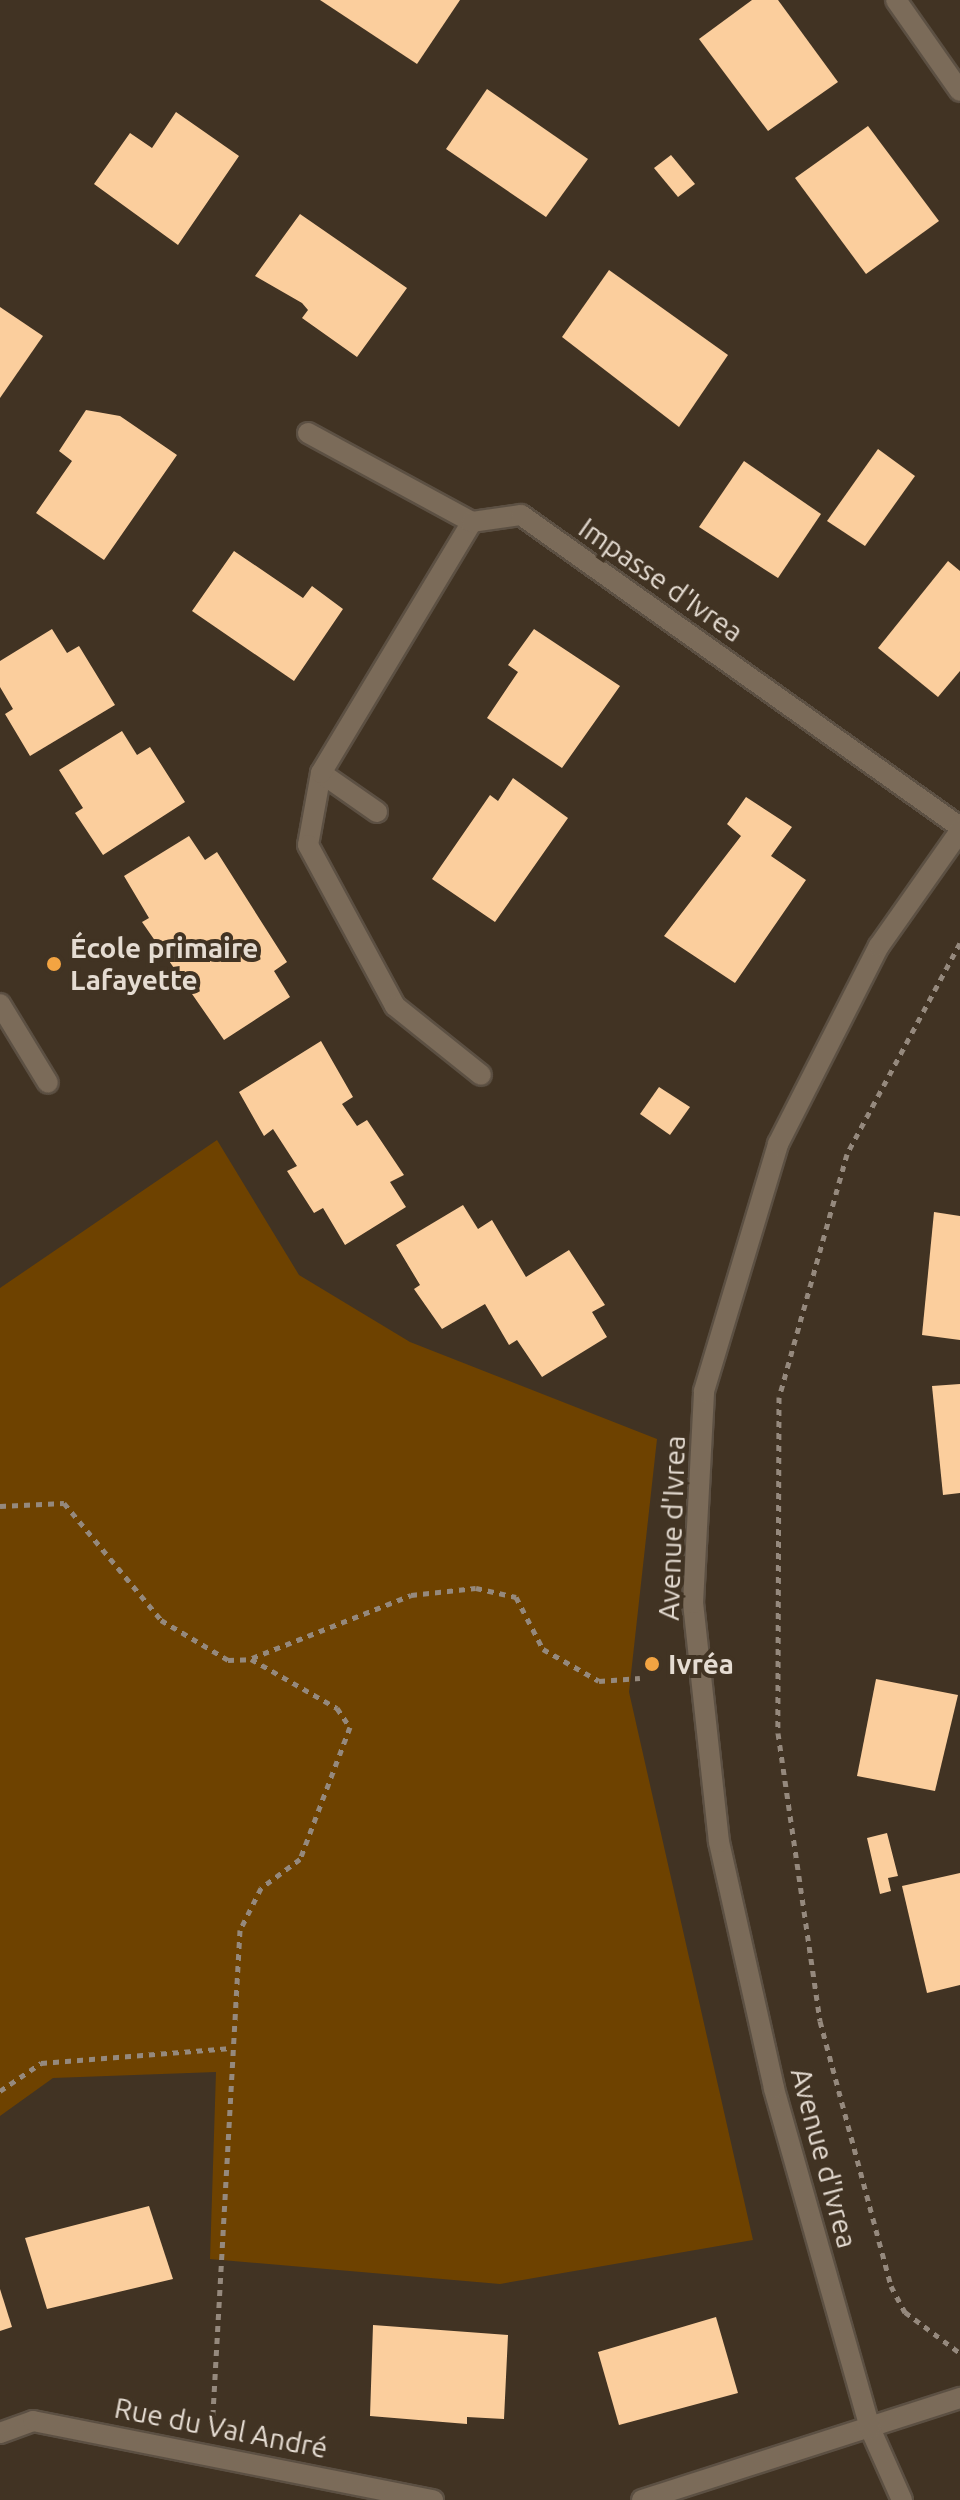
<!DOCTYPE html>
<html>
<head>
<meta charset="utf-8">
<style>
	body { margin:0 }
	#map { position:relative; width:960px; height:2500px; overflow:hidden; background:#413323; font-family:Ubuntu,sans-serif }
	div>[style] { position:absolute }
	.green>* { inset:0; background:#6e4200 }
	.building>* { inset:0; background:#fbce9d }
	.path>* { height:5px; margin-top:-2.5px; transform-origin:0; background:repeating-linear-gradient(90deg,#95897d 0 6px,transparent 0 12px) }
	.roads { filter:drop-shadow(2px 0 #5c5043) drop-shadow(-2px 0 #5c5043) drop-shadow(0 2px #5c5043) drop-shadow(0 -2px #5c5043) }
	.lane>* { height:20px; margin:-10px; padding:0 10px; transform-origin:10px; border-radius:10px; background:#7b6b59 }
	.street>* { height:20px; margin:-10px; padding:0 10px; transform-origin:10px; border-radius:10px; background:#7b6b59 }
	.dots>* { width:22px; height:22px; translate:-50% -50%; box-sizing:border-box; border:4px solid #413323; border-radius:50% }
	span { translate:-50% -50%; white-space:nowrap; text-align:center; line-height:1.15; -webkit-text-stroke:8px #413323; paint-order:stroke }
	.street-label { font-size:28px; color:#e5dcd2 }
	.poi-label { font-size:28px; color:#e5dcd2; font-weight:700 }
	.left { translate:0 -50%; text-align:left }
</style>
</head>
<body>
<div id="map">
	<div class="green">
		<div style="clip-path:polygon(217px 1140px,299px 1275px,410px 1342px,657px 1439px,629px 1692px,753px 2240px,500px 2284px,210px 2259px,216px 2072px,53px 2078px,0 2116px,0 1288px)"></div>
	</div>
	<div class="building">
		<div style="clip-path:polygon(320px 0,460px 0,417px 64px)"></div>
		<div style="clip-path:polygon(752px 0,778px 0,838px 82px,768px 131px,699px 39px)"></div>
		<div style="clip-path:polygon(487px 89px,588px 159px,546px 217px,446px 149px)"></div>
		<div style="clip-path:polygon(176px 112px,239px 156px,178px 245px,94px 184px,130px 133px,152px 148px)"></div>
		<div style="clip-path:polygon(868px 126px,939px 221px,866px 274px,795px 178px)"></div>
		<div style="clip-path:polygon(671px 155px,695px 184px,678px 197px,654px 168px)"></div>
		<div style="clip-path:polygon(300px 214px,407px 288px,357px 357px,302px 318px,308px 310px,302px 303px,255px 276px)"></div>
		<div style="clip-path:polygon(609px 270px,728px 355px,679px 427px,562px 337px)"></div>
		<div style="clip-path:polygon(0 307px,43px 336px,0 398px)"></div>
		<div style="clip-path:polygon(86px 410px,120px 416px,177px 455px,104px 560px,36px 513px,72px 461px,59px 451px)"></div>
		<div style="clip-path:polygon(878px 449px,915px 476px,865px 546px,827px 521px)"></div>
		<div style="clip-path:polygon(744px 461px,821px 514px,778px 578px,699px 527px)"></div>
		<div style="clip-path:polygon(234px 551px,303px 598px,312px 586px,343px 609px,294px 681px,192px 611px)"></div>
		<div style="clip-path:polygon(948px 561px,960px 571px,960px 671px,938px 697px,878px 648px)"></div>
		<div style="clip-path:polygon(52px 629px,67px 653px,79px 646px,115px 705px,30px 756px,5px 714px,13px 709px,0 687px,0 661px)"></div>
		<div style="clip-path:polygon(534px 629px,620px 686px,562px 768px,487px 718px,518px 672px,508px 665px)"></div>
		<div style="clip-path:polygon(122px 731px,137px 755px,150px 747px,185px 802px,103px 855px,75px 813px,83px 808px,59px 770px)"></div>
		<div style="clip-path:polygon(513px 778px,568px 818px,495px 922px,432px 879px,490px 795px,498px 801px)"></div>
		<div style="clip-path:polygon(746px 797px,792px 827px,771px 856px,806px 880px,735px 983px,664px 936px,741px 836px,727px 824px)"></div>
		<div style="clip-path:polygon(189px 836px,205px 860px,217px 852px,287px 962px,274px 971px,290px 997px,224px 1040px,142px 922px,149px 918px,124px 876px)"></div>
		<div style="clip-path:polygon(321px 1041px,353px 1097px,342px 1104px,357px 1126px,367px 1120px,404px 1175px,390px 1182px,406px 1207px,345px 1245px,323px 1208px,314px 1213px,287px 1171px,297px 1166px,273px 1129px,264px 1136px,239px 1092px)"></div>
		<div style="clip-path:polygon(659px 1087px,690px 1107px,670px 1135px,640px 1114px)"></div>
		<div style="clip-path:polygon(463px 1205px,478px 1229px,492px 1220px,526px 1277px,569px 1250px,605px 1305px,592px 1312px,607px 1337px,542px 1377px,517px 1340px,509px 1345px,485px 1304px,442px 1329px,414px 1289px,420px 1285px,396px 1245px)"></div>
		<div style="clip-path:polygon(934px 1212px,960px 1216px,960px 1340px,922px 1335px)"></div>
		<div style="clip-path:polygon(960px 1384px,960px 1493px,943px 1495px,932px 1386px)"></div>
		<div style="clip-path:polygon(876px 1679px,958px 1695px,935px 1791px,857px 1776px)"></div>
		<div style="clip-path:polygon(887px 1833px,898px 1876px,888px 1878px,891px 1891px,880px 1894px,867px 1838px)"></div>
		<div style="clip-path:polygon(960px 1873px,960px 1985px,927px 1993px,902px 1886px)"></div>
		<div style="clip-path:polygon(149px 2206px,173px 2279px,47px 2309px,25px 2238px)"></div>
		<div style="clip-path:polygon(0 2289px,12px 2327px,0 2331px)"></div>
		<div style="clip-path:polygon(716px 2317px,738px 2393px,619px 2425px,598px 2352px)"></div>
		<div style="clip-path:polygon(373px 2325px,508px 2335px,504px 2419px,467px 2417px,467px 2424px,370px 2416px)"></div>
	</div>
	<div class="path">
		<div style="left:960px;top:943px;width:239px;rotate:118.2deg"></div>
		<div style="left:847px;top:1154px;width:252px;rotate:105.6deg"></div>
		<div style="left:779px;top:1397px;width:336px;rotate:90.2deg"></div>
		<div style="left:778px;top:1733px;width:291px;rotate:81.7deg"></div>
		<div style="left:820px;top:2021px;width:274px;rotate:75deg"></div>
		<div style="left:891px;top:2286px;width:30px;rotate:62deg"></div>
		<div style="left:905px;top:2312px;width:69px;rotate:36.7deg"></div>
		<div style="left:0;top:1506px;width:64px;rotate:-2.7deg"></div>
		<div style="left:64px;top:1503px;width:152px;rotate:50.3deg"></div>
		<div style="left:161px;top:1620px;width:78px;rotate:30.8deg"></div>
		<div style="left:228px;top:1660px;width:23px;rotate:-2deg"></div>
		<div style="left:251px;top:1659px;width:99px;rotate:29.7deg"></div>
		<div style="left:337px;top:1708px;width:23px;rotate:56deg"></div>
		<div style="left:350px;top:1727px;width:141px;rotate:110.7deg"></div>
		<div style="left:300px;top:1859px;width:49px;rotate:143.4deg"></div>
		<div style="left:261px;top:1888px;width:47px;rotate:116.6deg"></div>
		<div style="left:240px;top:1930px;width:486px;rotate:93.2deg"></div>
		<div style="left:252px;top:1658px;width:171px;rotate:-21.6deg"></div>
		<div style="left:411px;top:1595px;width:65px;rotate:-6.1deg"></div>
		<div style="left:476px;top:1588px;width:41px;rotate:12.7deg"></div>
		<div style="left:516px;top:1597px;width:59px;rotate:62.6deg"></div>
		<div style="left:543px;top:1649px;width:64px;rotate:29.7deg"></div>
		<div style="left:599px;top:1681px;width:41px;rotate:-4.2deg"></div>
		<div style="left:0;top:2091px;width:50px;rotate:-34.3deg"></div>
		<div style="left:41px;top:2063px;width:191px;rotate:-4.5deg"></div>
	</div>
	<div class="roads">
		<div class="lane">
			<div style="left:321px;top:773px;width:73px;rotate:100.2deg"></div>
			<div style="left:308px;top:845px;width:183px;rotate:61.6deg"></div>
			<div style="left:377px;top:812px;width:68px;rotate:-145.1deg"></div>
			<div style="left:321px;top:773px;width:293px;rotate:-59deg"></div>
			<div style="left:0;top:1004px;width:92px;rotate:58.7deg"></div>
		</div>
		<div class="street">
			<div style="left:896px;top:0;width:111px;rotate:54.9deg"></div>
			<div style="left:308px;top:433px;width:187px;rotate:28.5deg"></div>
			<div style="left:472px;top:522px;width:49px;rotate:-8.1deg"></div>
			<div style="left:521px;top:515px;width:539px;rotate:35.4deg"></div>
			<div style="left:395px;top:1006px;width:110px;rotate:38.7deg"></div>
			<div style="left:0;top:2433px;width:35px;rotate:-20deg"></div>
			<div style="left:33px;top:2421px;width:408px;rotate:11.2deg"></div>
			<div style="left:642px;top:2500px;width:334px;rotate:-17.8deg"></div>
			<div style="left:902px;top:2500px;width:79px;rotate:-114deg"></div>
			<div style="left:870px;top:2428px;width:353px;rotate:-105.8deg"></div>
			<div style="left:774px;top:2088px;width:252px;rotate:-102.6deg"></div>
			<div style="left:719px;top:1842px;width:240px;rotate:-96.2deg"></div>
			<div style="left:693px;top:1603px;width:212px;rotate:-87deg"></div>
			<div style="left:704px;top:1391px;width:258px;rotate:-73.3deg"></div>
			<div style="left:778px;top:1144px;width:222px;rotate:-63deg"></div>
			<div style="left:879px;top:946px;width:141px;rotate:-54.8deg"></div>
		</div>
	</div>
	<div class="dots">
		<div style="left:54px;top:964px;background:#f3a442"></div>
		<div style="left:652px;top:1664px;background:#f3a442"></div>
	</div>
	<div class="street-label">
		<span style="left:661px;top:580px;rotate:35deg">Impasse d'Ivrea</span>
		<span style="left:672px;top:1528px;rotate:-88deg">Avenue d'Ivrea</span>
		<span style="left:824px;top:2158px;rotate:75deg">Avenue d'Ivrea</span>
		<span style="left:221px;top:2428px;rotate:11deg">Rue du Val André</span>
	</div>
	<div class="poi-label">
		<span class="left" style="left:70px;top:964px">École primaire<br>Lafayette</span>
		<span class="left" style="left:668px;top:1664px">Ivréa</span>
	</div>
</div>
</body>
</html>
